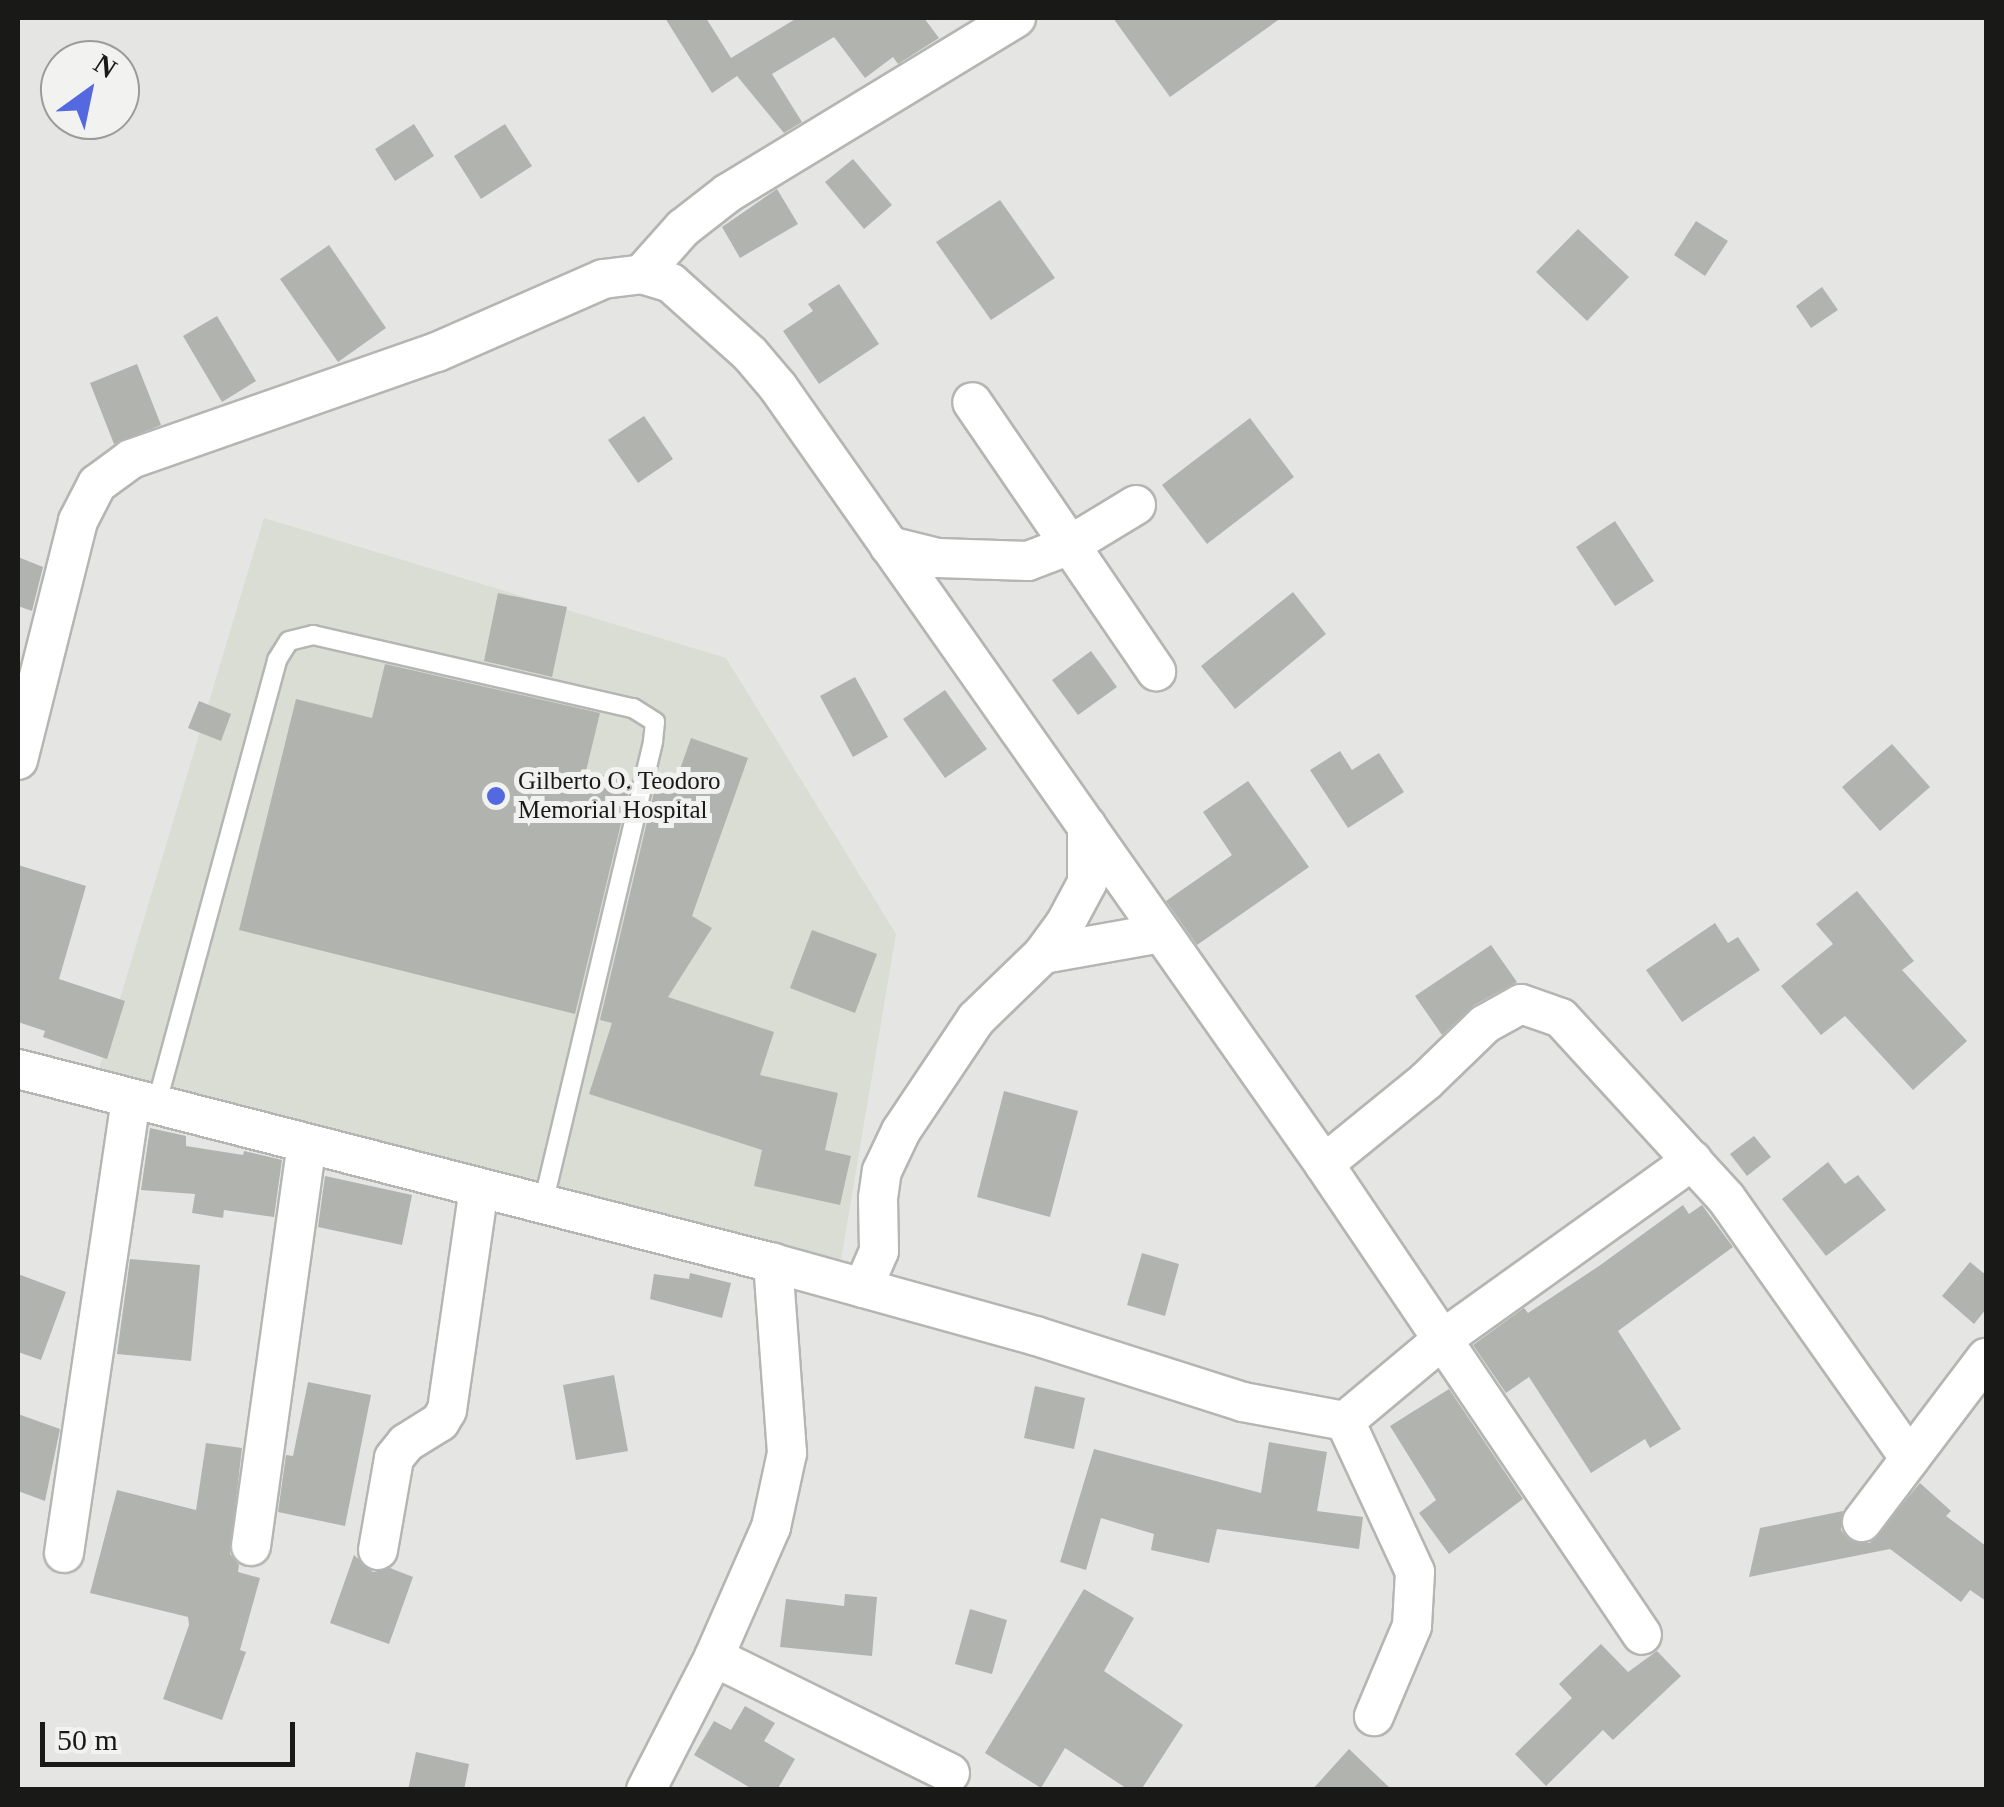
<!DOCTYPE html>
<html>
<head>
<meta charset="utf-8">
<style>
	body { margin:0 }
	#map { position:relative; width:2004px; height:1807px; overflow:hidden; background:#e5e6e3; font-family:"Times New Roman",serif }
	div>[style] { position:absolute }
	.built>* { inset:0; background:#d9ddd3 }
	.building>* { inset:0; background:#b1b3af }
	.roads { filter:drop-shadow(2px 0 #b5b6b3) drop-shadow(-2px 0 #b5b6b3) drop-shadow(0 2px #b5b6b3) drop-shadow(0 -2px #b5b6b3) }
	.lane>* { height:18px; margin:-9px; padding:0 9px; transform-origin:9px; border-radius:9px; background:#fff }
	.street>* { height:38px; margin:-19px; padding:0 19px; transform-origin:19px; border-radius:19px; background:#fff }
	.dots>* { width:28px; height:28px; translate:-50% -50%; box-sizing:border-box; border:5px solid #f2f3f0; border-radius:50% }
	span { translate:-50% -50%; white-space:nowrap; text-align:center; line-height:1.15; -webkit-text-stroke:10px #f2f3f0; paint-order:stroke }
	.poi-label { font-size:25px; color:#191918 }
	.left { translate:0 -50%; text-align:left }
	.frame { position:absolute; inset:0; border:20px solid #191918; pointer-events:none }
	.north { position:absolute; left:40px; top:40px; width:100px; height:100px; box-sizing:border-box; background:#f2f3f0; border:2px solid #9b9c9a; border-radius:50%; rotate:33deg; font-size:28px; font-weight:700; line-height:40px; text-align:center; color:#191918 }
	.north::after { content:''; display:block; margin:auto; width:35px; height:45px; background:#5469df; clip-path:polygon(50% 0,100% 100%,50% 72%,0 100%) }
	.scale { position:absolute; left:40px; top:1722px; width:255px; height:45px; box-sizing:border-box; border:5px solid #191918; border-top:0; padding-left:12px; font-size:30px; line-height:35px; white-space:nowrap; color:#191918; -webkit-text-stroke:8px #f2f3f0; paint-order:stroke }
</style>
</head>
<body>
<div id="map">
	<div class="built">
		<div style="clip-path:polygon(264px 518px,726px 658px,896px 934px,841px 1260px,99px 1069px)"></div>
	</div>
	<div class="building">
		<div style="clip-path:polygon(665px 18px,706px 18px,731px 58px,797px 18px,924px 18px,939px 38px,898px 64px,893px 57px,865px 78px,834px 37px,772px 74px,802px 122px,784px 133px,737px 76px,712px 93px)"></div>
		<div style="clip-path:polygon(1113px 18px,1281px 18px,1170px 97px)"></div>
		<div style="clip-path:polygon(414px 124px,434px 156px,395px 181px,375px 149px)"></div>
		<div style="clip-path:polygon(505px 124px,532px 166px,481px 199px,454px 156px)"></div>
		<div style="clip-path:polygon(853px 159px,892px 205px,864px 229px,825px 182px)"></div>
		<div style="clip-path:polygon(777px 189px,798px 224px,740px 258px,722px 227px)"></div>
		<div style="clip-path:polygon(1000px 200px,1055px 278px,991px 320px,936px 242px)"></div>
		<div style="clip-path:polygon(1696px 221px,1728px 241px,1705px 276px,1674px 255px)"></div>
		<div style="clip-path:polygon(1578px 229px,1629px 277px,1587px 321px,1536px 272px)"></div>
		<div style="clip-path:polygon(329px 245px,386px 328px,338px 362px,280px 279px)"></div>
		<div style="clip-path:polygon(839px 284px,879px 344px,819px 384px,783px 331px,813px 311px,808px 304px)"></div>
		<div style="clip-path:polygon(1822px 287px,1838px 310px,1811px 328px,1796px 306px)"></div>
		<div style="clip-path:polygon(217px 316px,256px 381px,222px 402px,183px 336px)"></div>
		<div style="clip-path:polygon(137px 364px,161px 425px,114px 444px,90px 383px)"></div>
		<div style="clip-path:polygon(644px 416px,673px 459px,638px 483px,608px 440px)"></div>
		<div style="clip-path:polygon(1250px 418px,1294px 477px,1207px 544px,1162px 485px)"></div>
		<div style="clip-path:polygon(1615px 521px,1654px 581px,1615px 606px,1576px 547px)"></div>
		<div style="clip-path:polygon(18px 557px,43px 567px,32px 611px,18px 606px)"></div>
		<div style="clip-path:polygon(1293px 592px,1326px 634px,1235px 709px,1201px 666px)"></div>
		<div style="clip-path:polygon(498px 593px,567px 607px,552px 677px,484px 661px)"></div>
		<div style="clip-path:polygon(1091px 651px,1117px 687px,1078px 715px,1052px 680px)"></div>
		<div style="clip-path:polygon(385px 664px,600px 713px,586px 771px,631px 782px,575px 1014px,239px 930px,296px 699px,372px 718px)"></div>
		<div style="clip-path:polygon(855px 677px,888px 737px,853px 757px,820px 696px)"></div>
		<div style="clip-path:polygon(945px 690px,987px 749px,945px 778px,903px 719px)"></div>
		<div style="clip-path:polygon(199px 701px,231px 714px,221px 741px,188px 728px)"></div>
		<div style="clip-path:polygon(691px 738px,748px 758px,692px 916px,712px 928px,668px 997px,774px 1032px,760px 1075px,838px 1093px,825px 1150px,851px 1156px,840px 1205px,754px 1186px,762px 1150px,589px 1094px,612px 1023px,600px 1020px,655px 788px,672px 792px)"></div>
		<div style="clip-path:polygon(1892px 744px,1930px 787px,1880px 831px,1842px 787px)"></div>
		<div style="clip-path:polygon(1340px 751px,1352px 770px,1379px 753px,1404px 792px,1348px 828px,1310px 770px)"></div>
		<div style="clip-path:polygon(1248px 781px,1309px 867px,1197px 945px,1166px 901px,1232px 855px,1203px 812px)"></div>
		<div style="clip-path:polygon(18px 865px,86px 886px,59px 979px,125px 1001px,107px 1059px,43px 1037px,45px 1031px,18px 1022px)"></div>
		<div style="clip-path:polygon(1857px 891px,1914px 961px,1902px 970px,1967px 1041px,1913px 1090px,1845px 1016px,1821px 1035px,1781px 986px,1833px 944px,1816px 924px)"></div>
		<div style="clip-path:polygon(1715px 923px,1728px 943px,1738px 937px,1760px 970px,1682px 1022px,1646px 970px)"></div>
		<div style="clip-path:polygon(812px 930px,877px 954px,855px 1013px,790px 988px)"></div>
		<div style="clip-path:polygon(1491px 945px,1517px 982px,1474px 1005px,1442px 1035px,1415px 996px)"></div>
		<div style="clip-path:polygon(1004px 1091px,1078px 1111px,1050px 1217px,977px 1197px)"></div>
		<div style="clip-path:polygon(150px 1128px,186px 1136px,186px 1146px,243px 1155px,244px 1151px,282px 1160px,274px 1217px,224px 1210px,223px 1218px,192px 1213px,195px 1194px,141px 1190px)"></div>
		<div style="clip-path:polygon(1754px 1136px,1771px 1157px,1747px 1176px,1730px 1154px)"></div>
		<div style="clip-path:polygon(1828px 1162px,1845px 1184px,1858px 1175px,1886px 1210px,1826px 1256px,1782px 1199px)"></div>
		<div style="clip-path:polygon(325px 1176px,412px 1195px,402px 1245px,318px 1227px)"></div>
		<div style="clip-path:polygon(1683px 1205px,1689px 1214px,1702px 1205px,1733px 1247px,1618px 1331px,1681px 1429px,1650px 1448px,1645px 1439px,1591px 1473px,1529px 1377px,1506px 1393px,1473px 1345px,1524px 1308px,1528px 1313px,1599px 1266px)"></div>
		<div style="clip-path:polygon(1142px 1253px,1179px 1264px,1165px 1316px,1127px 1305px)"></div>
		<div style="clip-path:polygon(130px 1259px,200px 1265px,191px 1361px,117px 1354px)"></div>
		<div style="clip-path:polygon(1970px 1262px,1986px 1275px,1986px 1309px,1974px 1324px,1942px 1296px)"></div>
		<div style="clip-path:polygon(690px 1273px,731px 1283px,722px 1318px,650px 1299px,654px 1274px,689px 1279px)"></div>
		<div style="clip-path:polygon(18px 1274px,66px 1292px,41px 1360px,18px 1352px)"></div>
		<div style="clip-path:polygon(614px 1375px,628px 1451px,576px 1460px,563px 1385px)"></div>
		<div style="clip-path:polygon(308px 1382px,371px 1395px,345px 1526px,278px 1512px,286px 1455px,293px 1456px)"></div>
		<div style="clip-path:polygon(1035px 1386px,1085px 1398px,1074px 1449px,1024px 1438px)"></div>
		<div style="clip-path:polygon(1449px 1389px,1523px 1499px,1449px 1554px,1419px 1513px,1436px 1500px,1390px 1426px)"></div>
		<div style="clip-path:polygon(18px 1414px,60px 1429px,45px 1501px,18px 1491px)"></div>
		<div style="clip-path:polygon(1269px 1442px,1327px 1452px,1317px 1511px,1363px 1517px,1359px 1549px,1217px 1529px,1209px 1563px,1151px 1550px,1154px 1534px,1101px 1518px,1086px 1570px,1060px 1562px,1094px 1449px,1261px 1493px)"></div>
		<div style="clip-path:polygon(206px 1443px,242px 1448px,230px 1554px,239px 1565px,238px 1572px,260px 1578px,240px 1650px,246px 1652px,222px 1720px,163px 1699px,189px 1625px,188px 1617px,90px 1593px,117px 1490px,196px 1510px)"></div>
		<div style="clip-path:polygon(1920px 1483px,1951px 1511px,1946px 1516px,1986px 1546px,1986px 1601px,1970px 1590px,1961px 1602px,1890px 1549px,1749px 1577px,1760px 1528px,1843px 1511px,1841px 1530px,1848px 1539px,1870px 1543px)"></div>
		<div style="clip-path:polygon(354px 1555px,373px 1572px,390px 1568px,413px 1577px,389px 1644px,330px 1623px)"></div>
		<div style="clip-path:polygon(1084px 1589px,1134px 1618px,1104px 1671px,1183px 1725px,1141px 1790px,1129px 1790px,1065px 1748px,1041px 1788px,985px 1753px)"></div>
		<div style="clip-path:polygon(845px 1594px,877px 1597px,872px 1656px,780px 1647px,786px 1599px,844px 1606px)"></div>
		<div style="clip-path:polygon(970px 1609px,1007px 1620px,992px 1674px,955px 1664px)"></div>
		<div style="clip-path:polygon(1601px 1644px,1628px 1672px,1657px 1651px,1681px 1676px,1613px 1740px,1603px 1730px,1546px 1786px,1515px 1754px,1572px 1698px,1559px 1684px)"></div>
		<div style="clip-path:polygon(745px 1706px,775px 1723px,764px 1741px,795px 1759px,777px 1790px,754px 1790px,694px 1755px,714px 1721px,731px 1730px)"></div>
		<div style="clip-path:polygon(1349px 1749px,1392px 1790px,1312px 1790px)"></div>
		<div style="clip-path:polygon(416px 1752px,469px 1764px,464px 1790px,408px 1790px)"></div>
	</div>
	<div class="roads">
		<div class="lane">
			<div style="left:156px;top:1106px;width:462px;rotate:-74.8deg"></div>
			<div style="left:277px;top:660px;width:22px;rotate:-58deg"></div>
			<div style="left:289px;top:641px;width:25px;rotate:-14deg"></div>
			<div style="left:313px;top:635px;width:328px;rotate:12.9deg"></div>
			<div style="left:633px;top:708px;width:26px;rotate:32deg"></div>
			<div style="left:655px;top:722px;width:20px;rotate:96deg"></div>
			<div style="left:653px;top:742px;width:475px;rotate:103.4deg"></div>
		</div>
		<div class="street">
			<div style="left:642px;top:274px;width:62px;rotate:-48.3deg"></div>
			<div style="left:683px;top:228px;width:57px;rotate:-37.9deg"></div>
			<div style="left:728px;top:193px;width:337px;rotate:-31.3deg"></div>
			<div style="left:1136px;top:505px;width:77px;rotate:148.8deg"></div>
			<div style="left:1070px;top:545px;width:153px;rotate:55.7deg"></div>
			<div style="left:889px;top:546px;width:50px;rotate:13.8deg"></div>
			<div style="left:938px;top:558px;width:90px;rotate:1.9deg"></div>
			<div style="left:1028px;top:561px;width:45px;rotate:-20.9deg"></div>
			<div style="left:1070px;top:545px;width:173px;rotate:-124.4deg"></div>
			<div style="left:18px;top:760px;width:246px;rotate:-75.9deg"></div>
			<div style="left:78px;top:521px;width:42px;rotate:-62.8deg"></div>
			<div style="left:97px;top:484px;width:42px;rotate:-36.3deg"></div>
			<div style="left:131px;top:459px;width:324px;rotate:-19.3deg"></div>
			<div style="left:437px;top:352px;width:181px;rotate:-23.7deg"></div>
			<div style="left:603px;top:279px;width:39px;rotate:-7deg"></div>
			<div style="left:642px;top:274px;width:30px;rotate:17deg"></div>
			<div style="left:671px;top:283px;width:106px;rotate:41.9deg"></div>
			<div style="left:750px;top:354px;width:43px;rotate:49.7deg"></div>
			<div style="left:778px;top:387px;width:950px;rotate:54.9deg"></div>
			<div style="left:1324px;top:1164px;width:568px;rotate:55.97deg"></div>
			<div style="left:1043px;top:954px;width:120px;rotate:-10.1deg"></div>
			<div style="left:18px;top:1069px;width:780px;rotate:14.41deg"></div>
			<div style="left:773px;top:1263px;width:273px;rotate:15.5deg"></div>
			<div style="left:1036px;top:1336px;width:217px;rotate:17.7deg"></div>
			<div style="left:1243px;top:1402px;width:104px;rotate:10.6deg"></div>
			<div style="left:1345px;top:1421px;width:166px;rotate:65.1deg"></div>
			<div style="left:1415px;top:1572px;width:54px;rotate:93.2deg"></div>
			<div style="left:1412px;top:1626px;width:98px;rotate:112.9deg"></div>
			<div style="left:1324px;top:1164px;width:132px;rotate:-39.1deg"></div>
			<div style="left:1426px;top:1081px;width:82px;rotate:-44deg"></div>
			<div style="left:1485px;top:1024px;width:41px;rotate:-29.1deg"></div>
			<div style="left:1521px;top:1004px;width:42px;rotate:19.3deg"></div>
			<div style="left:1561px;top:1018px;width:244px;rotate:47.5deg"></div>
			<div style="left:1726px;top:1198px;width:319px;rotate:54.8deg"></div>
			<div style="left:863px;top:1288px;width:40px;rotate:-66.6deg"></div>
			<div style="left:879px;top:1251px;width:53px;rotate:-91.1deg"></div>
			<div style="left:878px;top:1198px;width:27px;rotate:-82deg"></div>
			<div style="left:882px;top:1171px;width:44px;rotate:-64.6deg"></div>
			<div style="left:901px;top:1131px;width:135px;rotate:-56.2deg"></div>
			<div style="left:976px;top:1019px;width:93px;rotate:-44.1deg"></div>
			<div style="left:1043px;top:954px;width:37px;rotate:-54deg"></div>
			<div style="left:1065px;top:924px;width:47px;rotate:-61.8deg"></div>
			<div style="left:1087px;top:883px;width:57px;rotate:-90deg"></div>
			<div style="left:1345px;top:1421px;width:128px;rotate:-39.9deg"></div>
			<div style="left:1443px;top:1339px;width:307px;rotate:-35.6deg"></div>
			<div style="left:1862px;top:1522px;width:206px;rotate:-52.9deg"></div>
			<div style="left:251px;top:1546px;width:405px;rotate:-82.1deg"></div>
			<div style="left:378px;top:1550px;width:93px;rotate:-80.1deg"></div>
			<div style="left:394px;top:1458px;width:19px;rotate:-51deg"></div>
			<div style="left:406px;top:1443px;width:40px;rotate:-32deg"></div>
			<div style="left:440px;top:1422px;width:14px;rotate:-60deg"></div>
			<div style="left:447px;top:1410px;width:224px;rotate:-81.8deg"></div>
			<div style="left:64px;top:1553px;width:457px;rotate:-81.6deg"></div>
			<div style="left:714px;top:1657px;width:263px;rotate:26.2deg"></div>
			<div style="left:646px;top:1790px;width:149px;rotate:-62.9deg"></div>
			<div style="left:714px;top:1657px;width:142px;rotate:-66.3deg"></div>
			<div style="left:771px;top:1527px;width:76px;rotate:-77.8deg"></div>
			<div style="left:787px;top:1453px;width:191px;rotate:-94.2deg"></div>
		</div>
	</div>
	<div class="dots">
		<div style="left:496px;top:796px;background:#5469df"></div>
	</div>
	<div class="poi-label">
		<span class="left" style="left:518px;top:796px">Gilberto O. Teodoro<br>Memorial Hospital</span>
	</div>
	<div class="frame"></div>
	<div class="north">N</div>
	<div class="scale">50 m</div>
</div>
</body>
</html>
